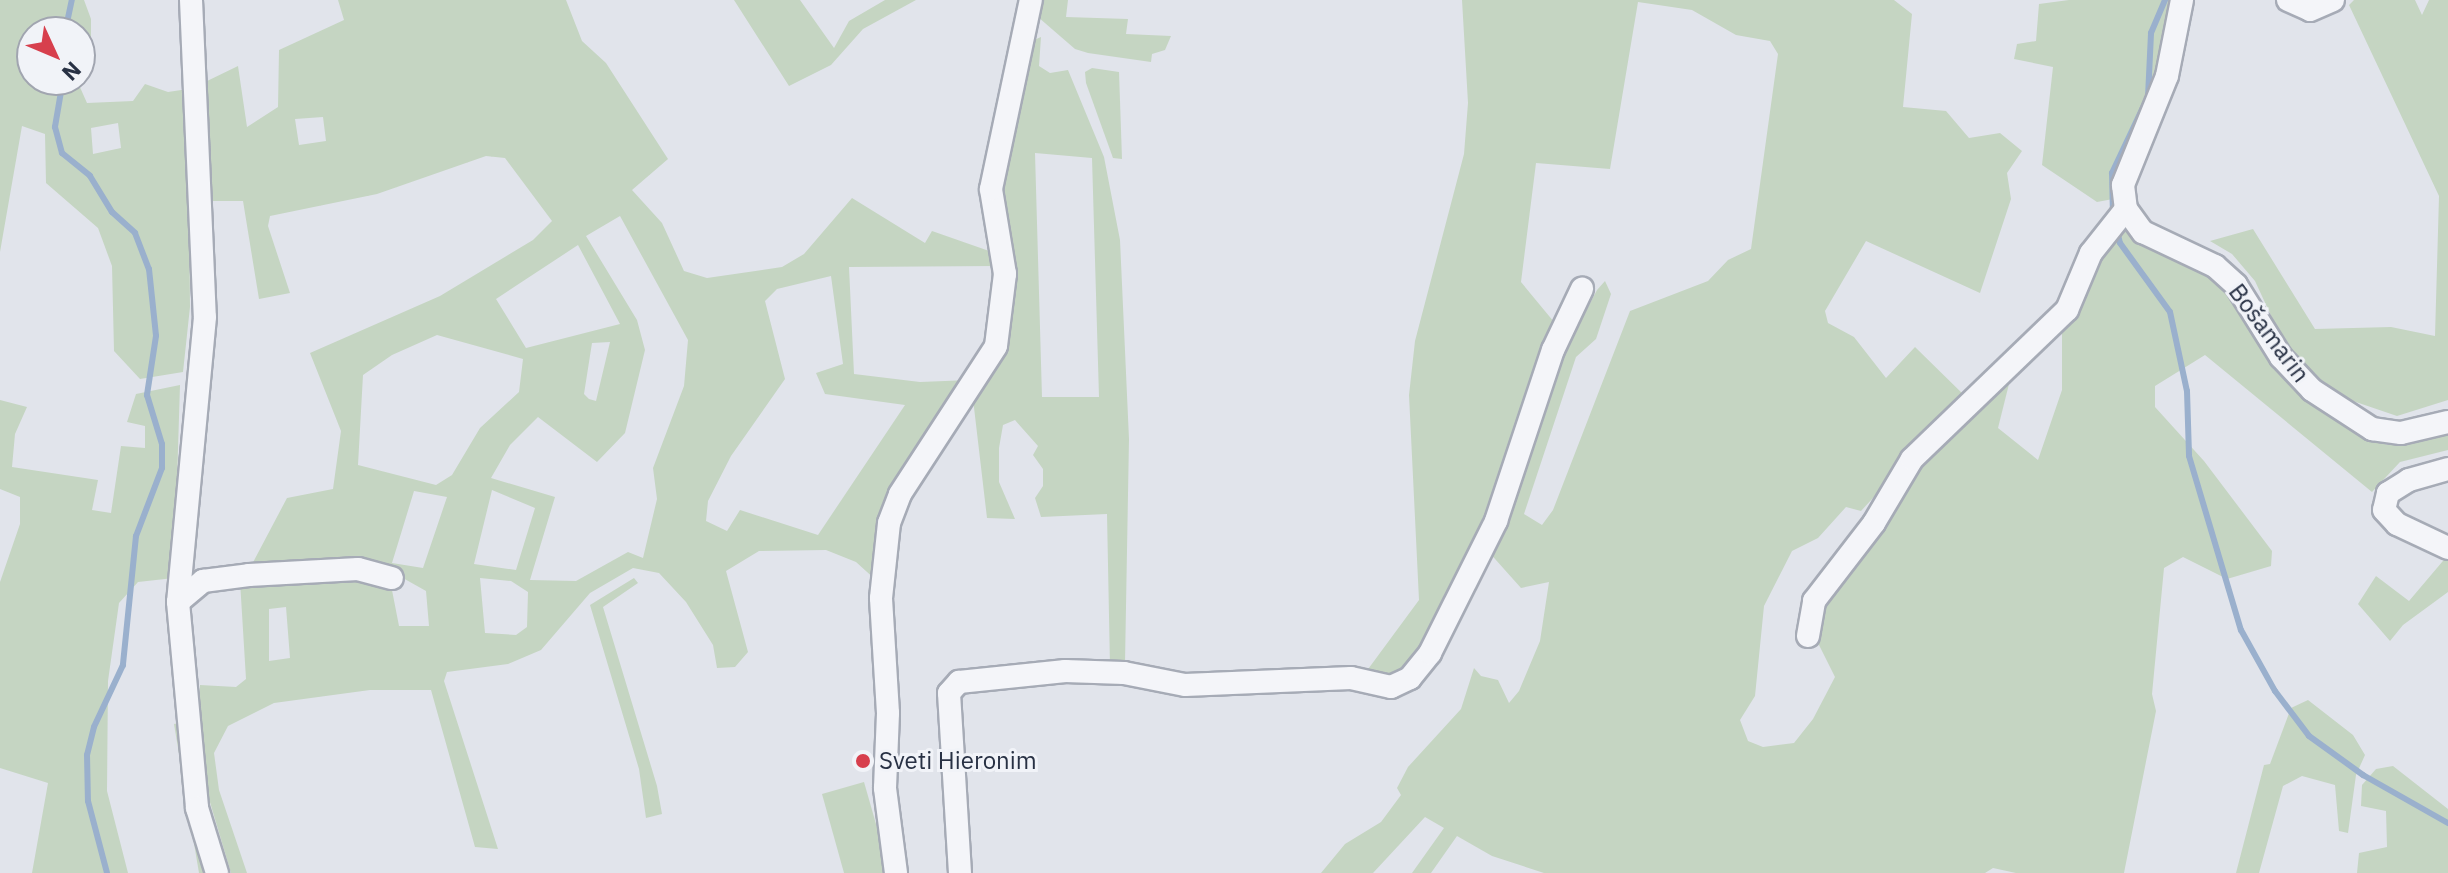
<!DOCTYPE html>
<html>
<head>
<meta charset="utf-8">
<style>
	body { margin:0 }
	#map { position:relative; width:2448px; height:873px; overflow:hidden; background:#e1e4eb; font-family:"IBM Plex Sans",sans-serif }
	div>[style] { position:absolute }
	.green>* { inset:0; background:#c5d5c2 }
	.stream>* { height:6px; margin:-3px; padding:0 3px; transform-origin:3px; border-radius:3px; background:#9ab0cd }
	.roads { filter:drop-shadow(2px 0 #a6abb6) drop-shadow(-2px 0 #a6abb6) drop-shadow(0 2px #a6abb6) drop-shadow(0 -2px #a6abb6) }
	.minor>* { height:22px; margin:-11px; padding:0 11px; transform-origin:11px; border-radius:11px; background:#f4f5f9 }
	.dots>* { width:22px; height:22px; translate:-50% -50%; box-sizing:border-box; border:4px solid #f1f3f8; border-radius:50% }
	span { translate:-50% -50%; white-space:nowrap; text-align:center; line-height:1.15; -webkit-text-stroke:6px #f1f3f8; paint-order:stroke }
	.street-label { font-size:24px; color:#283144 }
	.poi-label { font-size:24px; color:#283144 }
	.left { translate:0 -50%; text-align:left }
	.north { position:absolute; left:16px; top:16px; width:80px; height:80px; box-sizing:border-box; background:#f1f3f8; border:2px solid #a1a5b0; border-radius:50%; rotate:134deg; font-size:22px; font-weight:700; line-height:32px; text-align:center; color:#283144 }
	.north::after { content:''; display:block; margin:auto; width:28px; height:36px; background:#d73f4d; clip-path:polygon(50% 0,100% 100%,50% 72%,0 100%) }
</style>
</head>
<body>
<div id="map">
	<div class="green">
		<div style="clip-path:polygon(evenodd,0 0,84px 0,91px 19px,91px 65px,79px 85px,87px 103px,133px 101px,145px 84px,168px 92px,188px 89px,190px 307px,183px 372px,140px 379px,114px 351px,112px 266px,98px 228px,46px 183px,45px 134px,22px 126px,0 252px,0 0,32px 32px,80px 32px,80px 80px,32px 80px,32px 32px,0 0,118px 123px,121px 148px,93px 154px,91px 128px,118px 123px)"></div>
		<div style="clip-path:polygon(evenodd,338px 0,566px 0,582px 41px,606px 63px,668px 159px,632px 190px,662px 223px,684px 271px,707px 278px,782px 267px,804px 254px,852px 198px,925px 243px,932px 231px,992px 252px,996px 266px,849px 267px,854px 374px,920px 382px,970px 380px,917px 451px,877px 581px,856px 562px,826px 550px,759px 551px,726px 571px,748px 652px,735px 667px,717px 668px,713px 645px,686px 602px,659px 573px,633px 568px,590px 593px,541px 650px,508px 664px,447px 672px,444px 681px,498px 849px,475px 847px,431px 690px,370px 690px,274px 703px,228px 726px,214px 753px,219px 790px,247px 873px,231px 873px,204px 782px,197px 738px,200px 685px,236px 687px,246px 679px,240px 581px,346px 575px,391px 585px,399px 626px,429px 626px,426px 591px,394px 573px,250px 568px,287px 498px,333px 489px,341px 431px,310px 353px,440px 296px,533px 240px,552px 221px,505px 158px,486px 156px,377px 194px,270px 216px,268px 226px,290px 293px,259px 299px,243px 201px,203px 201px,203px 83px,238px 66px,247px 127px,278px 107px,279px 50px,344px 20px,338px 0,323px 117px,326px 141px,299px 145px,295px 119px,323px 117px,338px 0,620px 216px,688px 340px,684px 386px,653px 468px,657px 499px,643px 558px,628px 552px,576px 581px,530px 580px,555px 497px,491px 478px,510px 445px,538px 417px,597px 462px,625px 433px,645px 350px,637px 320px,586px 236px,620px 216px,338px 0,578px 245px,620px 324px,526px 348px,496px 299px,578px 245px,338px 0,831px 276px,843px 364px,816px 373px,825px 394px,905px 405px,818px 535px,740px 510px,727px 531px,706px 521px,708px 501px,731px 456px,785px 379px,765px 301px,777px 289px,831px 276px,338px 0,437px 335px,523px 359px,519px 392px,480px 428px,452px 475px,436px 485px,358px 465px,363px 375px,392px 355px,437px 335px,338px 0,610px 342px,596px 401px,589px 399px,584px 394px,592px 343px,610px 342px,338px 0,492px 490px,535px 508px,516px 570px,474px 564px,492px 490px,338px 0,414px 491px,447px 497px,423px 568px,392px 563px,414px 491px,338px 0,480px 578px,511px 581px,528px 592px,527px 627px,516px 635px,485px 633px,480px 578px,338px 0,286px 607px,290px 658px,269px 661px,269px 609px,286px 607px)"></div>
		<div style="clip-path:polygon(734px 0,800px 0,834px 48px,849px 21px,885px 0,916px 0,863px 29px,831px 65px,789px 86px)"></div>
		<div style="clip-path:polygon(1039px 0,1068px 0,1066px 17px,1128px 19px,1126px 34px,1171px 36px,1165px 50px,1152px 54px,1151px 62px,1088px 53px,1075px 49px,1038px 17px)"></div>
		<div style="clip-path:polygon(1462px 0,1894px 0,1912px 14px,1903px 107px,1946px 111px,1969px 138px,2000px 133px,2022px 151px,2007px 173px,2011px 199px,1980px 293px,1866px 241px,1825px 311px,1828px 323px,1854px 337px,1886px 378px,1915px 347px,1966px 397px,1861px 511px,1846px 507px,1818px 538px,1792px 551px,1764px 606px,1755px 696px,1740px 720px,1748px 741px,1763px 747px,1794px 743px,1813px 719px,1835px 677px,1819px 645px,1822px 610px,1914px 461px,2012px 372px,1998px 428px,2038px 460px,2062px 390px,2062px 331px,2106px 229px,2117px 217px,2219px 274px,2285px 378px,2339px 420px,2387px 445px,2448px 430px,2448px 450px,2400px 462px,2372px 492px,2205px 355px,2155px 386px,2155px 407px,2204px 461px,2272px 551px,2271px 566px,2227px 579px,2183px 557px,2164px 568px,2152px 694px,2156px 711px,2124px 873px,2016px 873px,1993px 868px,1985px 873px,1544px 873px,1492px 856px,1457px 836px,1431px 873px,1412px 873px,1444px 828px,1425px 817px,1373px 873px,1321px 873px,1345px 844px,1381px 822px,1401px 795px,1397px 788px,1408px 767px,1461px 709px,1474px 668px,1481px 676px,1498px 680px,1509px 703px,1519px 691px,1540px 641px,1549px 582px,1521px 588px,1487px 550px,1550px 380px,1597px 290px,1605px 281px,1611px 294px,1596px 339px,1576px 357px,1524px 514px,1542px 525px,1553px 510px,1630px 311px,1708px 281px,1728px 260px,1751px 249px,1778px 54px,1770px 41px,1736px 35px,1692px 10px,1638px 2px,1610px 169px,1536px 163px,1521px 282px,1554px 322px,1502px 491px,1426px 651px,1393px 681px,1363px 676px,1419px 600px,1409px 395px,1415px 341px,1464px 154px,1468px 103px)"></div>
		<div style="clip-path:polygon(2069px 0,2173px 0,2160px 81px,2130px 142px,2113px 199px,2097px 202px,2042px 165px,2053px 67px,2014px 59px,2017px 44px,2036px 41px,2039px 4px)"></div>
		<div style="clip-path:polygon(2354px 0,2415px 0,2422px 15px,2429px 0,2448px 0,2448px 400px,2397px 416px,2350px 400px,2314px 375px,2280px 335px,2255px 281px,2232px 254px,2210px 241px,2253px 229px,2315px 329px,2391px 327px,2435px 336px,2439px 196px,2349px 5px)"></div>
		<div style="clip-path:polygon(evenodd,1041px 37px,1039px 66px,1050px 73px,1068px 70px,1104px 157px,1120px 240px,1129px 439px,1125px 663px,1110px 667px,1107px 514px,1041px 517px,1035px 498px,1043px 486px,1043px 469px,1033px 455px,1038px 446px,1015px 420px,1003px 425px,999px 448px,999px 482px,1015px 519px,987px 518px,973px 399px,985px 381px,1008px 232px,1003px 186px,1021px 105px,1027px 43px,1041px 37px,1035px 153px,1092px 158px,1099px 397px,1042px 397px,1035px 153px)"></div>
		<div style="clip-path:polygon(1092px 68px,1119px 72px,1122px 159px,1113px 158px,1086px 83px,1085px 72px)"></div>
		<div style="clip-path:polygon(180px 385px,174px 578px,138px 582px,119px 603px,108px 681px,107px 791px,128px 873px,32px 873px,48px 783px,0 768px,0 582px,20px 524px,20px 497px,0 489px,0 400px,27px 407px,15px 434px,12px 467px,98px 480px,92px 510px,111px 513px,121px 446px,145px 448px,145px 426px,127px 422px,136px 394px)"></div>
		<div style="clip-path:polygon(2448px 555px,2448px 592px,2403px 625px,2390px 641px,2358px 604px,2376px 576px,2409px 601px)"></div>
		<div style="clip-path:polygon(634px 578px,638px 583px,603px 607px,657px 786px,662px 814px,646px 818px,639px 769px,590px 605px)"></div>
		<div style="clip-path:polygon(2308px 700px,2353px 735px,2365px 755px,2356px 775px,2348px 833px,2339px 831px,2335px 785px,2302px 776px,2283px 786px,2259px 873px,2236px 873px,2264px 765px,2270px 764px,2291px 708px)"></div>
		<div style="clip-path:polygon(184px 722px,215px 873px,199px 873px,174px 724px)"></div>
		<div style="clip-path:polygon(2393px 766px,2448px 809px,2448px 873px,2357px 873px,2359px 853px,2387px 847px,2386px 811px,2361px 806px,2362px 785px,2376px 769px)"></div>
		<div style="clip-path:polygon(864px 782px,890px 873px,844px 873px,822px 794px)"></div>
	</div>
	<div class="stream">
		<div style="left:65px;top:32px;width:33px;rotate:-78deg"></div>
		<div style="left:63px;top:80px;width:48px;rotate:99.7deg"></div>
		<div style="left:55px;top:127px;width:27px;rotate:75deg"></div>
		<div style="left:62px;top:153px;width:36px;rotate:39deg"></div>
		<div style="left:90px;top:176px;width:42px;rotate:58.6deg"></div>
		<div style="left:112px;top:212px;width:31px;rotate:42deg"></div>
		<div style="left:135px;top:233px;width:39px;rotate:69deg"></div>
		<div style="left:149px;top:269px;width:67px;rotate:84deg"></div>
		<div style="left:156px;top:336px;width:60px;rotate:98.7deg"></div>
		<div style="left:147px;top:395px;width:51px;rotate:73deg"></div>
		<div style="left:162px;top:444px;width:24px;rotate:90deg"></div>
		<div style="left:162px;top:468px;width:73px;rotate:110.9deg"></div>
		<div style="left:136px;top:536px;width:130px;rotate:95.8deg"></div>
		<div style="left:123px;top:665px;width:68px;rotate:115.1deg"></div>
		<div style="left:94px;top:727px;width:29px;rotate:104deg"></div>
		<div style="left:87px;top:755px;width:46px;rotate:88.8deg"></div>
		<div style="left:88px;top:801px;width:74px;rotate:75.2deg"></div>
		<div style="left:2113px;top:216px;width:43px;rotate:-91.3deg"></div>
		<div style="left:2112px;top:173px;width:84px;rotate:-64.7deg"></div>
		<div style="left:2148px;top:97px;width:64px;rotate:-87.3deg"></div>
		<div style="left:2151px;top:33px;width:36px;rotate:-67deg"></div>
		<div style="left:2117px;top:231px;width:12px;rotate:76deg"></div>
		<div style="left:2120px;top:243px;width:85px;rotate:54.1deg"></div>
		<div style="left:2170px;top:312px;width:81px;rotate:77.9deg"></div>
		<div style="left:2187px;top:391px;width:65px;rotate:88.2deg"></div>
		<div style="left:2189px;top:456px;width:182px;rotate:73.4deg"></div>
		<div style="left:2241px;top:630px;width:70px;rotate:60.9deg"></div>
		<div style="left:2275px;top:691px;width:56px;rotate:52.9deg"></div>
		<div style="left:2309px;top:736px;width:67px;rotate:35.8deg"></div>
		<div style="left:2363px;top:775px;width:98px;rotate:29.5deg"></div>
	</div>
	<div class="roads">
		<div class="minor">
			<div style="left:191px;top:0;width:317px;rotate:87.5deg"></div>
			<div style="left:205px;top:317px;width:286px;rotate:95.4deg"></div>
			<div style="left:178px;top:602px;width:207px;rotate:84.7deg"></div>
			<div style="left:197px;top:808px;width:68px;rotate:72.9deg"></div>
			<div style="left:2182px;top:0;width:77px;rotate:101.2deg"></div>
			<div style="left:2167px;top:76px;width:118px;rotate:112deg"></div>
			<div style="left:2123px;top:185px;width:24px;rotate:83deg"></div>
			<div style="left:2126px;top:209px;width:29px;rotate:54deg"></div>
			<div style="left:2143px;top:232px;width:80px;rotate:25.3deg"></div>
			<div style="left:2215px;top:266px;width:28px;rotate:42deg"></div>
			<div style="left:2236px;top:285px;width:85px;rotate:58deg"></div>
			<div style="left:2281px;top:357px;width:45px;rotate:46.8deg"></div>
			<div style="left:2312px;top:390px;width:72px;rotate:33deg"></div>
			<div style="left:2372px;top:429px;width:29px;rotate:8deg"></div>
			<div style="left:2401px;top:433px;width:48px;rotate:-13.2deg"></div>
			<div style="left:2288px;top:0;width:24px;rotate:24deg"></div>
			<div style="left:2310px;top:10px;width:25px;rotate:-23deg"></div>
			<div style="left:2448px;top:469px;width:41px;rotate:164.2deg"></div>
			<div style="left:2409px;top:480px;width:25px;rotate:148deg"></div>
			<div style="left:2388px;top:493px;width:17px;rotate:103deg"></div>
			<div style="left:2384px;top:510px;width:19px;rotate:47deg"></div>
			<div style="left:2397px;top:524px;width:56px;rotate:25.2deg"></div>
			<div style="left:178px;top:602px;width:33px;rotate:-40deg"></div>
			<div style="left:203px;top:581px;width:46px;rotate:-7.4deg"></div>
			<div style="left:249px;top:575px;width:109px;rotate:-3.2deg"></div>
			<div style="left:358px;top:569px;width:35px;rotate:15deg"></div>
			<div style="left:1808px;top:636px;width:36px;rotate:-80deg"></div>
			<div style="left:1814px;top:601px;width:98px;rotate:-52.4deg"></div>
			<div style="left:1874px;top:523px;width:74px;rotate:-59.3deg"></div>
			<div style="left:1912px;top:459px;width:215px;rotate:-43.9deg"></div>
			<div style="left:2067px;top:310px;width:62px;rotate:-67.2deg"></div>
			<div style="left:2091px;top:253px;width:56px;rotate:-51.5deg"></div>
			<div style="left:896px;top:873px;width:86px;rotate:-97.4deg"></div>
			<div style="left:885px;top:788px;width:75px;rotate:-87.7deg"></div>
			<div style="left:888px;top:713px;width:115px;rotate:-93.5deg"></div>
			<div style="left:881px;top:598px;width:75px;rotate:-83.9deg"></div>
			<div style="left:889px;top:523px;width:31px;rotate:-69deg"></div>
			<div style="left:900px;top:494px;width:176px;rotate:-57deg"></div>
			<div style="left:996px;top:346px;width:73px;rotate:-82.9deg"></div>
			<div style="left:1005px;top:274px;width:86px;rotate:-99.4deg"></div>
			<div style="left:991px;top:189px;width:193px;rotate:-78.1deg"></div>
			<div style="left:960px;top:873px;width:180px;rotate:-93.5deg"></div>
			<div style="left:949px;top:693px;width:15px;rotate:-48deg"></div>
			<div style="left:959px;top:682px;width:107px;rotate:-5.9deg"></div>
			<div style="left:1065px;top:671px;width:59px;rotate:1.9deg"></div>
			<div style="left:1124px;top:673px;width:62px;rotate:11.1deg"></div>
			<div style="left:1185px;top:685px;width:166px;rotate:-2.4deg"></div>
			<div style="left:1351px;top:678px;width:41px;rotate:12.7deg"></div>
			<div style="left:1391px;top:687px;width:21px;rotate:-25deg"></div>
			<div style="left:1410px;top:678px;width:32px;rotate:-51deg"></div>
			<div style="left:1430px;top:653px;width:148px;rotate:-63.4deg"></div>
			<div style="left:1496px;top:521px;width:180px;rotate:-71.6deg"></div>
			<div style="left:1553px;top:350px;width:68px;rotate:-64.6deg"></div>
		</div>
	</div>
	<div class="dots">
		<div style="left:863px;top:761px;background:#d73f4d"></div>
	</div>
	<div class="street-label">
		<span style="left:2269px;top:333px;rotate:53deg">Bošamarin</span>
	</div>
	<div class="poi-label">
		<span class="left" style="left:879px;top:761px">Sveti Hieronim</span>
	</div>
	<div class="north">N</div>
</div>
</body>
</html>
